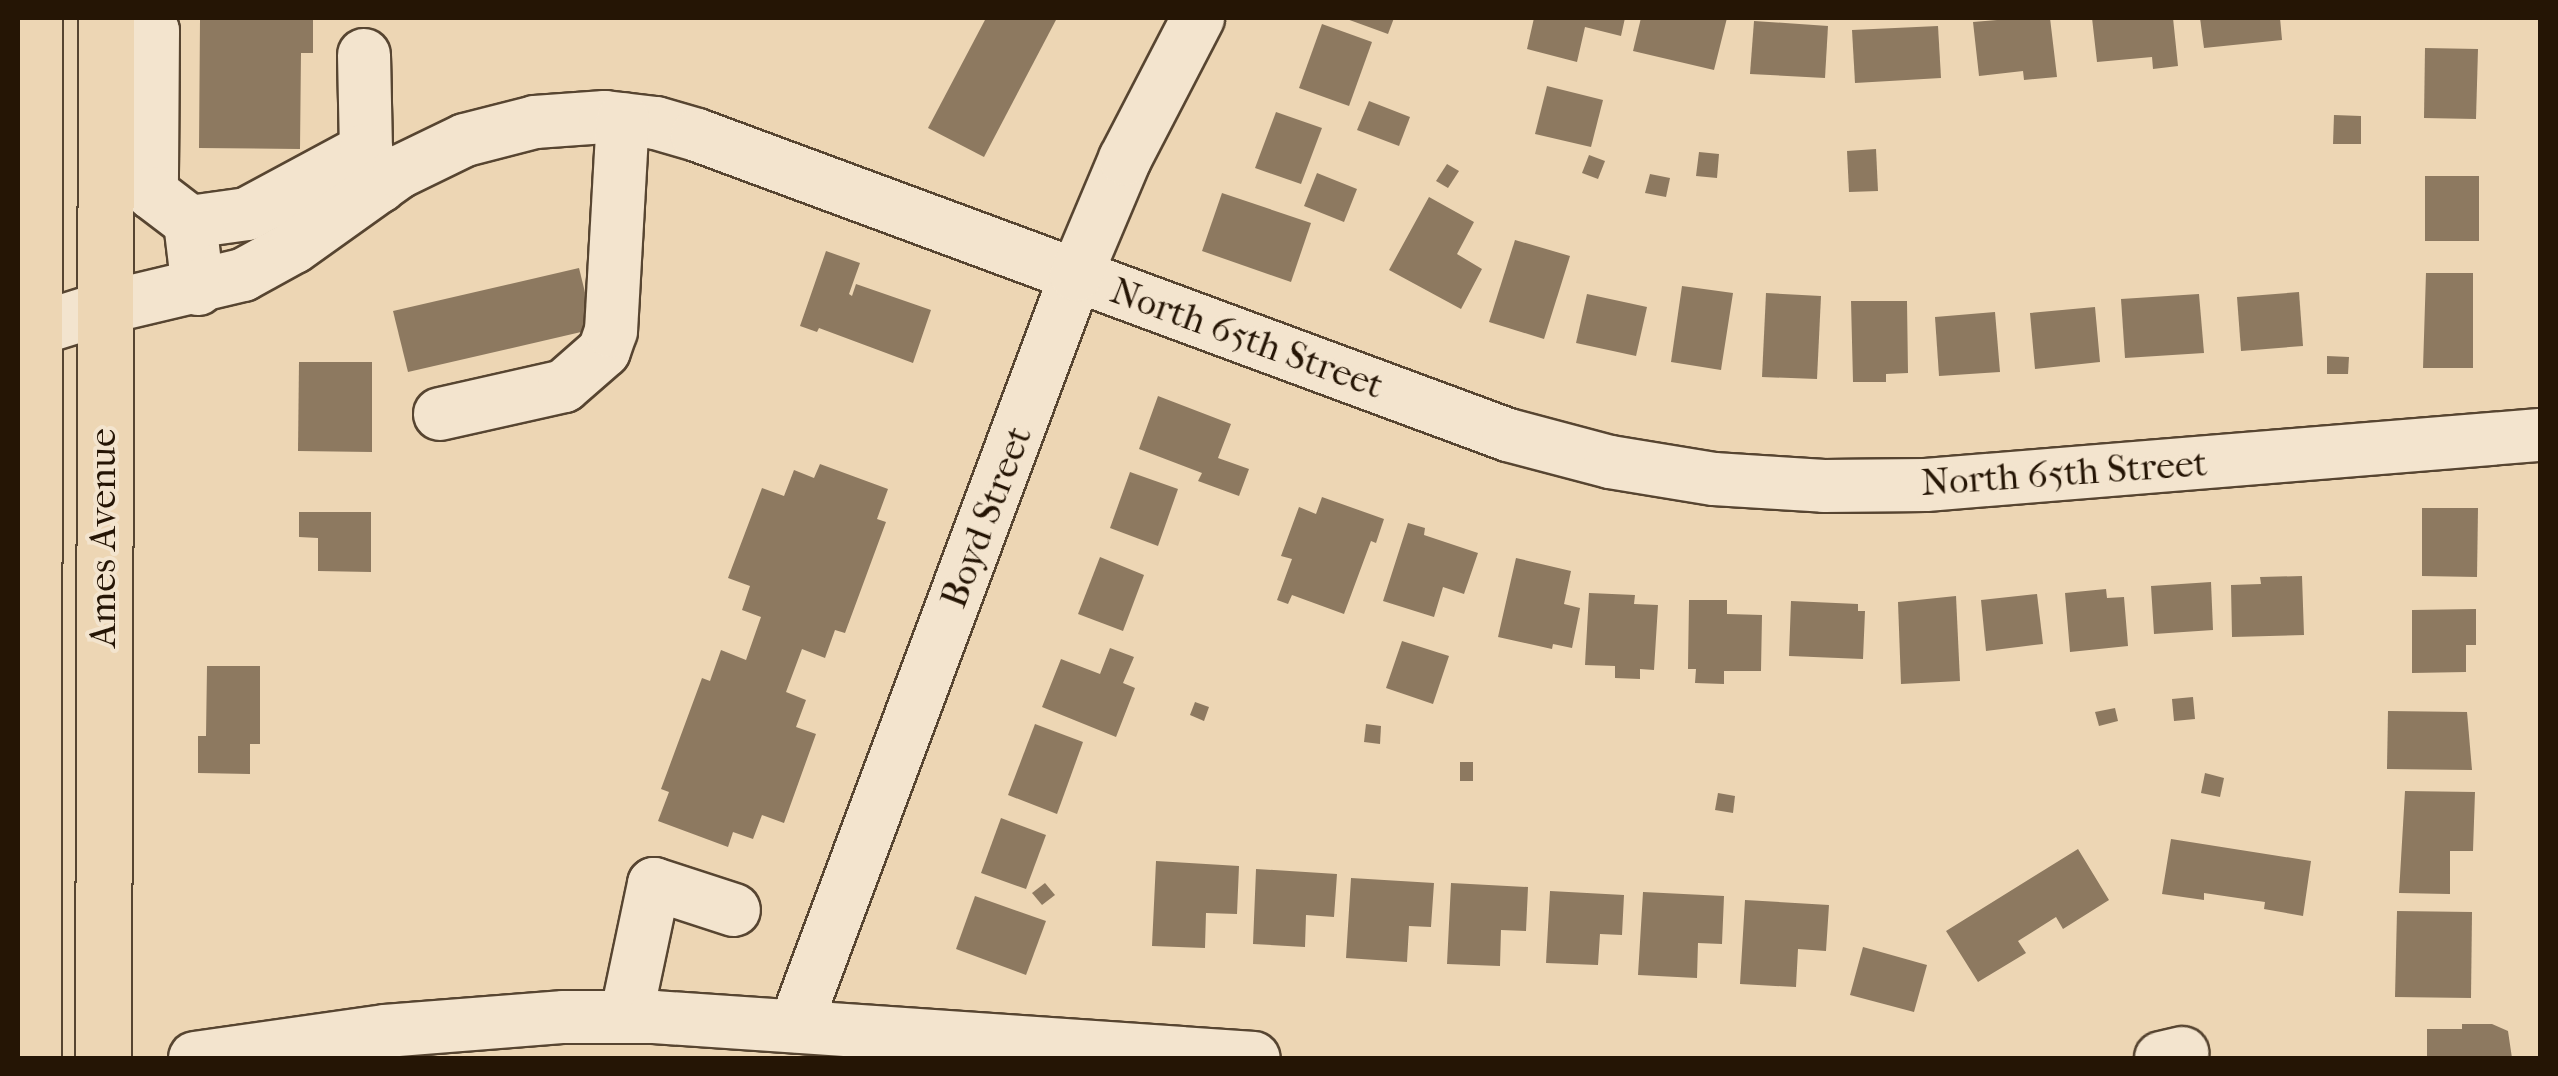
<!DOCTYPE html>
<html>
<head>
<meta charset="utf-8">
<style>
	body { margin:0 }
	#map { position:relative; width:2558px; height:1076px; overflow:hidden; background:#edd6b4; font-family:"IM FELL French Canon",serif }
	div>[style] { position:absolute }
	.building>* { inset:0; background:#8d7960 }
	.roads { filter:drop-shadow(2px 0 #574531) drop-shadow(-2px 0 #574531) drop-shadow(0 2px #574531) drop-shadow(0 -2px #574531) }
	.minor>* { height:52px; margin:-26px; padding:0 26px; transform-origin:26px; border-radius:26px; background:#f3e4ce }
	.major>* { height:55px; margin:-27.5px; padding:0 27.5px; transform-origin:27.5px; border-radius:27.5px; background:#edd6b4 }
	span { translate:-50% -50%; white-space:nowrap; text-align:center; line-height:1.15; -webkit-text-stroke:8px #f3e4ce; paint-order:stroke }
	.street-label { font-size:38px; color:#251505 }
	.frame { position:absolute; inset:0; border:20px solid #251505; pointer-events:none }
</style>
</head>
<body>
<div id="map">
	<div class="building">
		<div style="clip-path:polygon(200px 18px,313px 18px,313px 53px,301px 53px,300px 149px,199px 148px)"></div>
		<div style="clip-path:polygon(986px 18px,1057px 18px,984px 157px,928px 128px)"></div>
		<div style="clip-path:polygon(1344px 18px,1394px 18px,1388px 34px)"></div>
		<div style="clip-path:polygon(1534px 18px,1625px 18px,1621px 36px,1585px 27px,1577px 62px,1527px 49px)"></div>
		<div style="clip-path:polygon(1641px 18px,1727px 18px,1714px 70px,1633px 51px)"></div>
		<div style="clip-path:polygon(2021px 18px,2050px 18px,2057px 77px,2024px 80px,2023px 71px,1979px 76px,1973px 22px)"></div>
		<div style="clip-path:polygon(2092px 18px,2173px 18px,2178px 66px,2153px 69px,2152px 57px,2097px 62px)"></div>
		<div style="clip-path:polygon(2200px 18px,2280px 18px,2282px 40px,2204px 48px)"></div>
		<div style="clip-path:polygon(1754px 21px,1828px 26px,1825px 78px,1750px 74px)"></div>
		<div style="clip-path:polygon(1322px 24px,1372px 42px,1349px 106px,1299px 88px)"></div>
		<div style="clip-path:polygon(1938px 26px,1941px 78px,1855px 83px,1852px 30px)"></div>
		<div style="clip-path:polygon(2425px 48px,2478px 49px,2476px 119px,2424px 118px)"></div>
		<div style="clip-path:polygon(1547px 86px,1603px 100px,1591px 147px,1535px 134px)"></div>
		<div style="clip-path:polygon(1369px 101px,1410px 117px,1399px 146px,1357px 130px)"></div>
		<div style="clip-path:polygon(1276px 112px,1322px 128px,1301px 184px,1255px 168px)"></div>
		<div style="clip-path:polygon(2334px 115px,2361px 116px,2361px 144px,2333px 144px)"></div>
		<div style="clip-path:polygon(1876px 149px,1878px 191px,1849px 192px,1847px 151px)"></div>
		<div style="clip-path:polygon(1699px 152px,1719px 154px,1717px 178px,1696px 176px)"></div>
		<div style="clip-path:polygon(1589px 155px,1605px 161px,1598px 179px,1582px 173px)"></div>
		<div style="clip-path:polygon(1447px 164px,1459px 171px,1448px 188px,1436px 181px)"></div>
		<div style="clip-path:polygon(1317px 173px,1357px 189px,1344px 222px,1304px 206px)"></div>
		<div style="clip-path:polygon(1650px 174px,1670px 178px,1666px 197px,1645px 193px)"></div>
		<div style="clip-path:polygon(2425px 176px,2479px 176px,2479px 241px,2425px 241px)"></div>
		<div style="clip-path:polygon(1222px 193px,1311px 223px,1291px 282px,1202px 251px)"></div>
		<div style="clip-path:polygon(1429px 197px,1474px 222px,1457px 254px,1482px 269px,1461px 309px,1389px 270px)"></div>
		<div style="clip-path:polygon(1515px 240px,1570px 256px,1544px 339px,1489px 322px)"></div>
		<div style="clip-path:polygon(826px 251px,860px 263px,849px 294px,852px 296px,856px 284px,931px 310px,913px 363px,819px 328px,817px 332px,800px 326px)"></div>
		<div style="clip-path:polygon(579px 268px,594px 329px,408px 372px,393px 311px)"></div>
		<div style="clip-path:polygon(2426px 273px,2473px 273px,2473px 368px,2423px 368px)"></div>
		<div style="clip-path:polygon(1682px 286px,1733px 293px,1721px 370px,1671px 362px)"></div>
		<div style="clip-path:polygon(2299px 292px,2303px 346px,2241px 351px,2237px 297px)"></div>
		<div style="clip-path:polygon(1766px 293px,1821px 296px,1817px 379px,1762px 377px)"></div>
		<div style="clip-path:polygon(1587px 294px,1647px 307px,1636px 356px,1576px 343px)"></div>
		<div style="clip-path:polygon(2199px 294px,2204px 353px,2125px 358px,2121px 299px)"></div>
		<div style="clip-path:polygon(1851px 301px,1907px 301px,1908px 373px,1886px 374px,1886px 382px,1853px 382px)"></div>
		<div style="clip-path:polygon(2095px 307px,2100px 362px,2035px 369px,2030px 313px)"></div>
		<div style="clip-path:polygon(1995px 312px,2000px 372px,1939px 376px,1935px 317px)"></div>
		<div style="clip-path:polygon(2327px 356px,2349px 357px,2348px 374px,2327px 374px)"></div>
		<div style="clip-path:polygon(299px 362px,372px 362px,372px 452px,298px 451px)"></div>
		<div style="clip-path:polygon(1158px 396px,1231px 424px,1218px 458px,1249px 469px,1239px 496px,1198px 481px,1202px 473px,1139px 449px)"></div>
		<div style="clip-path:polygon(820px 464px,888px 489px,877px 519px,886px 522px,845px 633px,835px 630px,825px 658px,802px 649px,786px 692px,806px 700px,796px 727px,816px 734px,784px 823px,762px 815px,753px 839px,733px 832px,728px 847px,658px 821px,669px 792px,661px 789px,702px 678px,710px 681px,721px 650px,746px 660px,761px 617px,742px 610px,750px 586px,728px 578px,762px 488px,784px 496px,794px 470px,814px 478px)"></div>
		<div style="clip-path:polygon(1130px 472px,1178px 489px,1158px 546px,1110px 528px)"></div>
		<div style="clip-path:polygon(1322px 497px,1384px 519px,1376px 543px,1371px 541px,1344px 614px,1292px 595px,1288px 604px,1277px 600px,1292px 559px,1281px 556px,1299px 507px,1316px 514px)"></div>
		<div style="clip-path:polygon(2422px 508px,2478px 508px,2477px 577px,2422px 576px)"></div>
		<div style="clip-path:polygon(299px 512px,371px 512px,371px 572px,318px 571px,318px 538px,299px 537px)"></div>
		<div style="clip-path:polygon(1408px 523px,1425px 528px,1424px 535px,1478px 553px,1464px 594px,1443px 587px,1434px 617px,1383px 601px)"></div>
		<div style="clip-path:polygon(1100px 557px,1144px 575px,1123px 631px,1078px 614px)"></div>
		<div style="clip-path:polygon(1516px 558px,1571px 571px,1564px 604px,1580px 608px,1572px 648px,1553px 644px,1552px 649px,1498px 637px)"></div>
		<div style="clip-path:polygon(2302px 576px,2304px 635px,2232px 637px,2231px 585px,2261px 584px,2260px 577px)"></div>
		<div style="clip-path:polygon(2211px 582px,2213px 630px,2154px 634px,2151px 586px)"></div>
		<div style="clip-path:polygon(2106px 589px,2107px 598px,2124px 597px,2128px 646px,2070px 652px,2065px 593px)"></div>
		<div style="clip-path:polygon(1589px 593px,1635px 595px,1634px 604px,1658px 605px,1654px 670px,1640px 669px,1640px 679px,1615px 678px,1615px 666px,1585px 665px)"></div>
		<div style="clip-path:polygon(2037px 594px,2043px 644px,1986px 651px,1981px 600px)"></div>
		<div style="clip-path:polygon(1956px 596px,1960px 681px,1901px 684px,1898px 602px)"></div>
		<div style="clip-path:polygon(1689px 600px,1727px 600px,1727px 614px,1762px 615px,1761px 671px,1724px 671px,1724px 684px,1695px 683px,1696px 669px,1688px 669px)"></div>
		<div style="clip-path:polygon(1791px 601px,1858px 604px,1858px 611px,1865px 611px,1863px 659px,1789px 656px)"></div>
		<div style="clip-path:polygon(2476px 609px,2476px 645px,2466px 645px,2466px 672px,2412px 673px,2412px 610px)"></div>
		<div style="clip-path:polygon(1402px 641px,1449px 656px,1433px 704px,1386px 688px)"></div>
		<div style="clip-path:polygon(1110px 648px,1134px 657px,1123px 683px,1135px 688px,1116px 737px,1042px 707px,1061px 659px,1100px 674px)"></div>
		<div style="clip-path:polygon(207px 666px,260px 666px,260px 744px,250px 744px,250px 774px,198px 773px,198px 736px,206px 736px)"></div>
		<div style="clip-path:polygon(2193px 697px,2195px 719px,2174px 721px,2172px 699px)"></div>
		<div style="clip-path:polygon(1195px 702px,1209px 707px,1204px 721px,1190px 715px)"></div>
		<div style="clip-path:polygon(2115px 708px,2118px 721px,2099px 726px,2095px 712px)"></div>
		<div style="clip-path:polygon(2388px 711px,2467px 712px,2472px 770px,2387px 769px)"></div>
		<div style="clip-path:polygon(1035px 724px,1083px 742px,1057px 814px,1008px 795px)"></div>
		<div style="clip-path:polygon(1366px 724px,1381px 726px,1380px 744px,1364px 742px)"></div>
		<div style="clip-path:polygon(1460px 762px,1473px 762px,1473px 781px,1460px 781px)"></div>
		<div style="clip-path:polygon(2205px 773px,2224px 778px,2220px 797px,2201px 793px)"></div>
		<div style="clip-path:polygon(2405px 791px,2475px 792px,2473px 851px,2450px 851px,2450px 894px,2399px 893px)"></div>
		<div style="clip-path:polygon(1718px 793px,1735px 796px,1733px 813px,1715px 810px)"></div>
		<div style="clip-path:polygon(1001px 818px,1046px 835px,1026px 889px,981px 873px)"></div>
		<div style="clip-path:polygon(2171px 839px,2311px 861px,2303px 916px,2264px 909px,2265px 902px,2204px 893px,2204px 900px,2162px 894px)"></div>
		<div style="clip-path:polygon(2078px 849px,2109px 900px,2063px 929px,2056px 917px,2018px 941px,2026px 953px,1978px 982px,1946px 931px)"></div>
		<div style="clip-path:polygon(1156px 861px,1239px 866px,1237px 914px,1206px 913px,1205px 948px,1152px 946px)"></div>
		<div style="clip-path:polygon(1256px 869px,1337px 874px,1334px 917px,1306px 915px,1305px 947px,1253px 944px)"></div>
		<div style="clip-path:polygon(1351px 878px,1434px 883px,1431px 927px,1409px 926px,1407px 962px,1346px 958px)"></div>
		<div style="clip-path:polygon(1045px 883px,1055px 895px,1042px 905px,1032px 893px)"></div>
		<div style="clip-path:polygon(1451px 883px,1528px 887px,1526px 931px,1501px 930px,1500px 966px,1447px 964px)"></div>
		<div style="clip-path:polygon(1550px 891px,1624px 895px,1622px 935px,1600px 934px,1598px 965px,1546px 963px)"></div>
		<div style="clip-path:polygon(1643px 892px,1724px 896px,1722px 944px,1698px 943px,1697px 978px,1638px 975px)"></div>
		<div style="clip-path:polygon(975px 896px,1046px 921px,1026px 975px,956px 949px)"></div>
		<div style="clip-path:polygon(1745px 900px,1829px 905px,1826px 951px,1798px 949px,1796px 987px,1740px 984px)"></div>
		<div style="clip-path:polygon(2397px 911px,2472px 912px,2471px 998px,2395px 997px)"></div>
		<div style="clip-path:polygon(1863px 947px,1927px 965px,1914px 1012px,1850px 995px)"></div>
		<div style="clip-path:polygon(2462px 1024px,2492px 1024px,2508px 1031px,2512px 1058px,2427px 1058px,2427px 1029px,2462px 1029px)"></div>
	</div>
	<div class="roads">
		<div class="minor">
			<div style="left:106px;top:30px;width:47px;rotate:1.2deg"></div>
			<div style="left:153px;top:31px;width:162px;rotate:90.4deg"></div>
			<div style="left:152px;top:193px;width:48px;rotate:37.3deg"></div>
			<div style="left:364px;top:55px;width:95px;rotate:88.8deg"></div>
			<div style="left:198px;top:289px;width:67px;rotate:-96.8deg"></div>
			<div style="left:190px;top:222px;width:58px;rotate:-8deg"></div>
			<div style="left:247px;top:214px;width:135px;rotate:-28.3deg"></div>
			<div style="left:366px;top:150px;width:39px;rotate:69deg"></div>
			<div style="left:18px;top:335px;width:90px;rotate:-17.4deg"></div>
			<div style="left:104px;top:308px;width:143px;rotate:-13.4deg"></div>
			<div style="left:243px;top:275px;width:58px;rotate:-28.8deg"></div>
			<div style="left:294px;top:247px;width:129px;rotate:-35.5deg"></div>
			<div style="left:399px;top:172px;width:73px;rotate:-25.9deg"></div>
			<div style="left:465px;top:140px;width:72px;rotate:-14.4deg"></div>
			<div style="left:535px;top:122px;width:70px;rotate:-4.1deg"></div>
			<div style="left:605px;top:117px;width:51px;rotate:6.7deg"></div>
			<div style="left:656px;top:123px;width:43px;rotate:16.3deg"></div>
			<div style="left:697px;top:135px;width:865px;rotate:20.3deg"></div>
			<div style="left:1508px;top:435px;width:106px;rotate:14.8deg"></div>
			<div style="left:1610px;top:462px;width:105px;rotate:9.3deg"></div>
			<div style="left:1714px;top:479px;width:110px;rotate:3.6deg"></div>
			<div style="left:1824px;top:486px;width:102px;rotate:-0.6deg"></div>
			<div style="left:1926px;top:485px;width:616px;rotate:-4.66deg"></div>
			<div style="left:440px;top:414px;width:127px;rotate:-12.7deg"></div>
			<div style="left:564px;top:386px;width:53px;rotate:-41.2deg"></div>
			<div style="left:604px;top:351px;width:21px;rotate:-71deg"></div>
			<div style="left:611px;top:331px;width:212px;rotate:-86.8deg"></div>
			<div style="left:626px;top:1017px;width:136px;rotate:-78.1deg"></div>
			<div style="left:654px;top:884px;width:84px;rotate:18deg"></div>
			<div style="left:795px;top:1026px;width:802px;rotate:-69.49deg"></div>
			<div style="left:1076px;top:275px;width:126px;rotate:-67.1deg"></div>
			<div style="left:1125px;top:159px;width:159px;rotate:-62.6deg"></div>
			<div style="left:195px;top:1058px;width:192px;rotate:-8.1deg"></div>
			<div style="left:385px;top:1031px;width:180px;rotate:-4.5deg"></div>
			<div style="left:564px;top:1017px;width:90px"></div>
			<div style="left:654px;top:1017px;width:601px;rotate:3.91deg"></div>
			<div style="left:2161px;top:1058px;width:22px;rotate:-13deg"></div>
		</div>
		<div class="major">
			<div style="left:33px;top:1058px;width:1040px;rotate:-89.94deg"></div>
			<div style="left:103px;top:1058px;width:1040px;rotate:-89.83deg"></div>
		</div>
	</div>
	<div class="street-label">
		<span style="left:1247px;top:338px;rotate:20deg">North 65th Street</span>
		<span style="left:2064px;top:473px;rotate:-4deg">North 65th Street</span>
		<span style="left:986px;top:517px;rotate:-69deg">Boyd Street</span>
		<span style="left:103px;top:538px;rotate:-90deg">Ames Avenue</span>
	</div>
	<div class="frame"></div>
</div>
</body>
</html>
